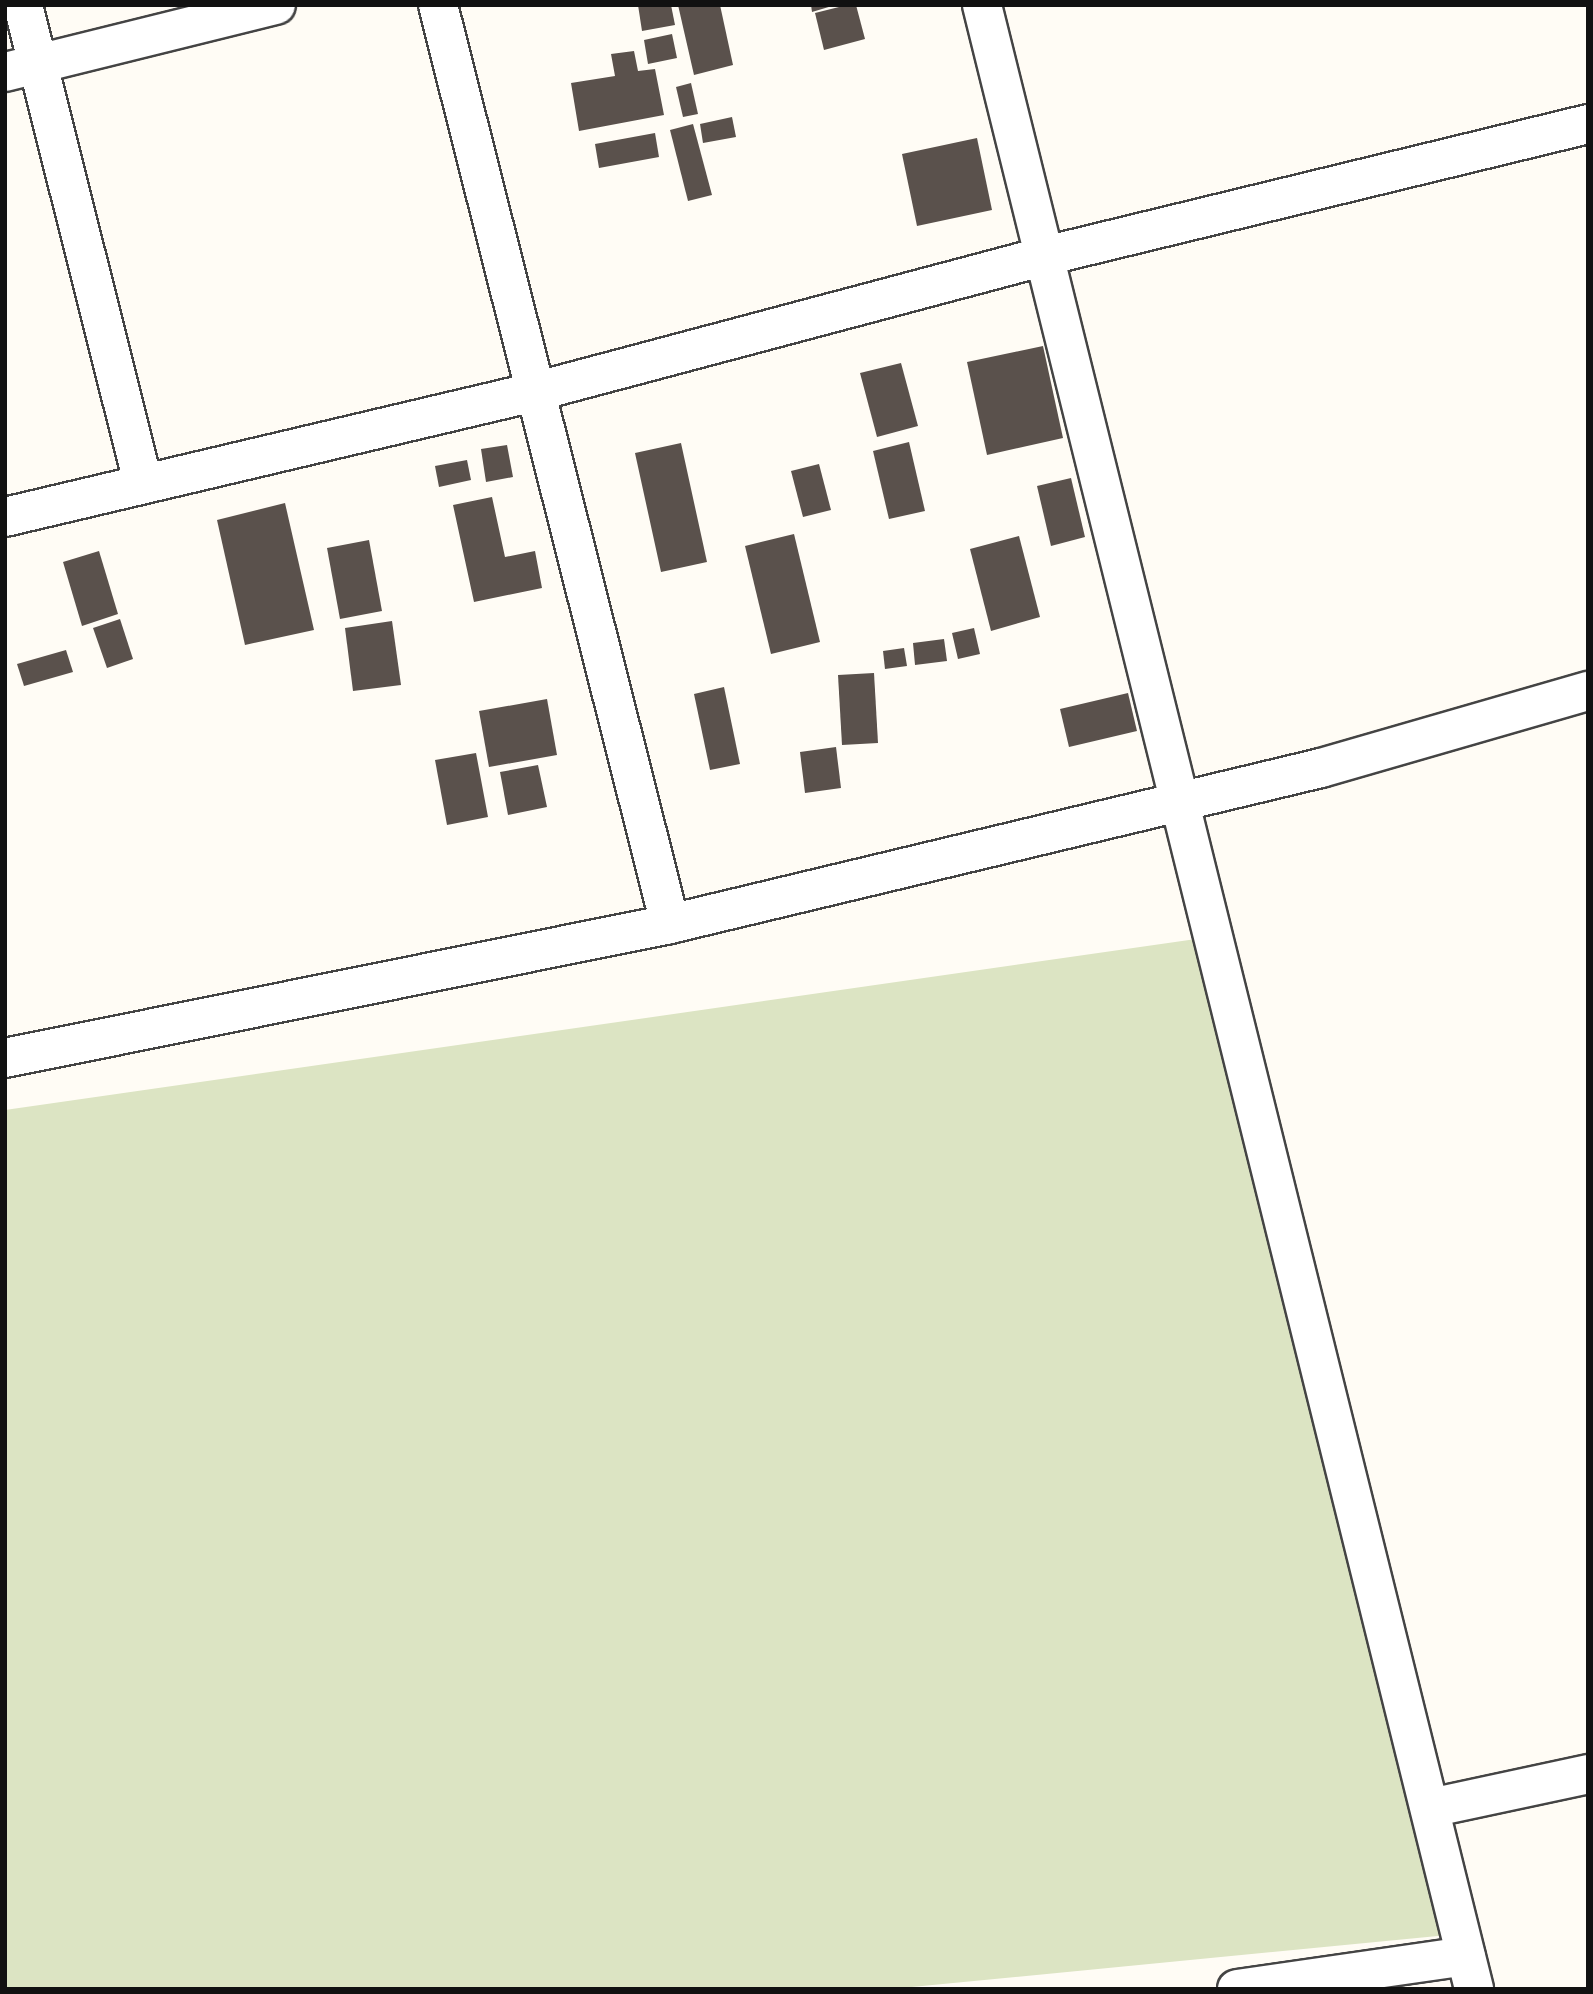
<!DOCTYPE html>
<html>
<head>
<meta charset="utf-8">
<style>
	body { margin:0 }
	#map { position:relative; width:1593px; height:1994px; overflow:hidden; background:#fffcf5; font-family:Lora,serif }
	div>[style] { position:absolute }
	.cemetery>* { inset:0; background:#dce4c3 }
	.building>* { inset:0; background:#5a514c }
	.roads { filter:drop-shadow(2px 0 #444) drop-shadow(-2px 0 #444) drop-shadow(0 2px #444) drop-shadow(0 -2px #444) }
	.minor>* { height:38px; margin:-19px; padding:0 19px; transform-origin:19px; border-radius:19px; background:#fff }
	span { translate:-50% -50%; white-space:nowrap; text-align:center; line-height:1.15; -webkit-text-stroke:7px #fff; paint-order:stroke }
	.frame { position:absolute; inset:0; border:7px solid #111; pointer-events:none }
</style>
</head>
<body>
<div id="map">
	<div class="cemetery">
		<div style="clip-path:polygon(1203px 938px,1448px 1935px,891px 1989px,5px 1989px,5px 1110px)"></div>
	</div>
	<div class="building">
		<div style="clip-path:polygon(638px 5px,671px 5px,675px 25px,642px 31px)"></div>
		<div style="clip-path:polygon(678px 5px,720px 5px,733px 65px,694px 75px)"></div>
		<div style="clip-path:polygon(811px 5px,832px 5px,832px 6px,812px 12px)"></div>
		<div style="clip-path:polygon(847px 5px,856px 5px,865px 39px,824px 50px,815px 13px)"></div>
		<div style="clip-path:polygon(672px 34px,677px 58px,648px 64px,644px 40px)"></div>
		<div style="clip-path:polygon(634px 51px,638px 71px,655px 69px,664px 115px,579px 131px,571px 83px,615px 76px,611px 54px)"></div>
		<div style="clip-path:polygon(691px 83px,698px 114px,683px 117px,676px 87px)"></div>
		<div style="clip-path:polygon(732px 117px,736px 137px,703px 143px,700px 124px)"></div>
		<div style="clip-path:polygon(693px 124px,712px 195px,688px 201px,670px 130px)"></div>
		<div style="clip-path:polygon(655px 133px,659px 157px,599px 168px,595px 144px)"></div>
		<div style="clip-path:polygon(977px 138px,992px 210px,917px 226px,902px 154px)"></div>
		<div style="clip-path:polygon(1043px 346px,1063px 438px,987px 455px,967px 362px)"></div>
		<div style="clip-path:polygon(901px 363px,918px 426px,877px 437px,860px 373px)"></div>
		<div style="clip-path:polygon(909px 442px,925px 511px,889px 519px,873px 451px)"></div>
		<div style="clip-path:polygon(681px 443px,707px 562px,661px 572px,635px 453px)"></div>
		<div style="clip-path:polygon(507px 445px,513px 477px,486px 482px,481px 449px)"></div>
		<div style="clip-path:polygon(467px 460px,471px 480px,439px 487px,435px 466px)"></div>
		<div style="clip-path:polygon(819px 464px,831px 510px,803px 517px,791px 471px)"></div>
		<div style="clip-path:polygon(1071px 478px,1085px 537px,1051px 546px,1037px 486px)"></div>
		<div style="clip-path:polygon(492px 497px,505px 557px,535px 551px,542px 588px,474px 602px,453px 505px)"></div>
		<div style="clip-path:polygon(285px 503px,314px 630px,245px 645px,217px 520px)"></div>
		<div style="clip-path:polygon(794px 534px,820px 642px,771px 654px,745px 546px)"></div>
		<div style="clip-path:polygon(1019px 536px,1040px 617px,991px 631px,970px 549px)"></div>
		<div style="clip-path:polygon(369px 540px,382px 611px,340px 619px,327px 548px)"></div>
		<div style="clip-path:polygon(99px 551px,118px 614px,82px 626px,63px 562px)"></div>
		<div style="clip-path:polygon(120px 619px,133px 659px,107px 668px,93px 628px)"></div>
		<div style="clip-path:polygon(392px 621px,401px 685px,353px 691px,345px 628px)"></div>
		<div style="clip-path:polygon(974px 628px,980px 654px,958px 659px,952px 633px)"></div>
		<div style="clip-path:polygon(944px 639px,947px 661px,915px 665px,913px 643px)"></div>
		<div style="clip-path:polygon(904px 648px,907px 666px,885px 669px,883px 651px)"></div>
		<div style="clip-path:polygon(66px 650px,73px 672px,24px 686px,17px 664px)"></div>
		<div style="clip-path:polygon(874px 673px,878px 743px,842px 745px,838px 675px)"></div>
		<div style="clip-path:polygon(724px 687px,740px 764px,710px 770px,694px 694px)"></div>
		<div style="clip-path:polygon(1128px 693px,1137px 731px,1069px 747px,1060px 709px)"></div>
		<div style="clip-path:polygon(547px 699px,557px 755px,489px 767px,479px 711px)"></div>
		<div style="clip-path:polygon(836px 747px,841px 788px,805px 793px,800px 752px)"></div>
		<div style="clip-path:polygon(476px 753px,488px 817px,447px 825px,435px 760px)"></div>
		<div style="clip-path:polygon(538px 765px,547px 807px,508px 815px,500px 772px)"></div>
	</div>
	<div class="roads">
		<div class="minor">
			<div style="left:23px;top:5px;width:494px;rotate:75.9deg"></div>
			<div style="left:438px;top:5px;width:948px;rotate:75.83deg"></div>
			<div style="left:982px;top:5px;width:2044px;rotate:76.07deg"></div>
			<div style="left:5px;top:72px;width:279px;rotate:-13.9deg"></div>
			<div style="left:5px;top:517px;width:544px;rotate:-13.29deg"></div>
			<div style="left:534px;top:392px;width:529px;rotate:-14.9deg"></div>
			<div style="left:1045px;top:256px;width:559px;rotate:-13.66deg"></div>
			<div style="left:5px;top:1058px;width:678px;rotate:-11.39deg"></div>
			<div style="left:670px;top:924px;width:669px;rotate:-13.48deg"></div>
			<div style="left:1321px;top:768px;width:278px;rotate:-16.1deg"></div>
			<div style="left:1430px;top:1808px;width:162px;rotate:-12.1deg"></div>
			<div style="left:1237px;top:1989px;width:231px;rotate:-8.2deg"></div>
		</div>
	</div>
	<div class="frame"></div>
</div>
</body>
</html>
